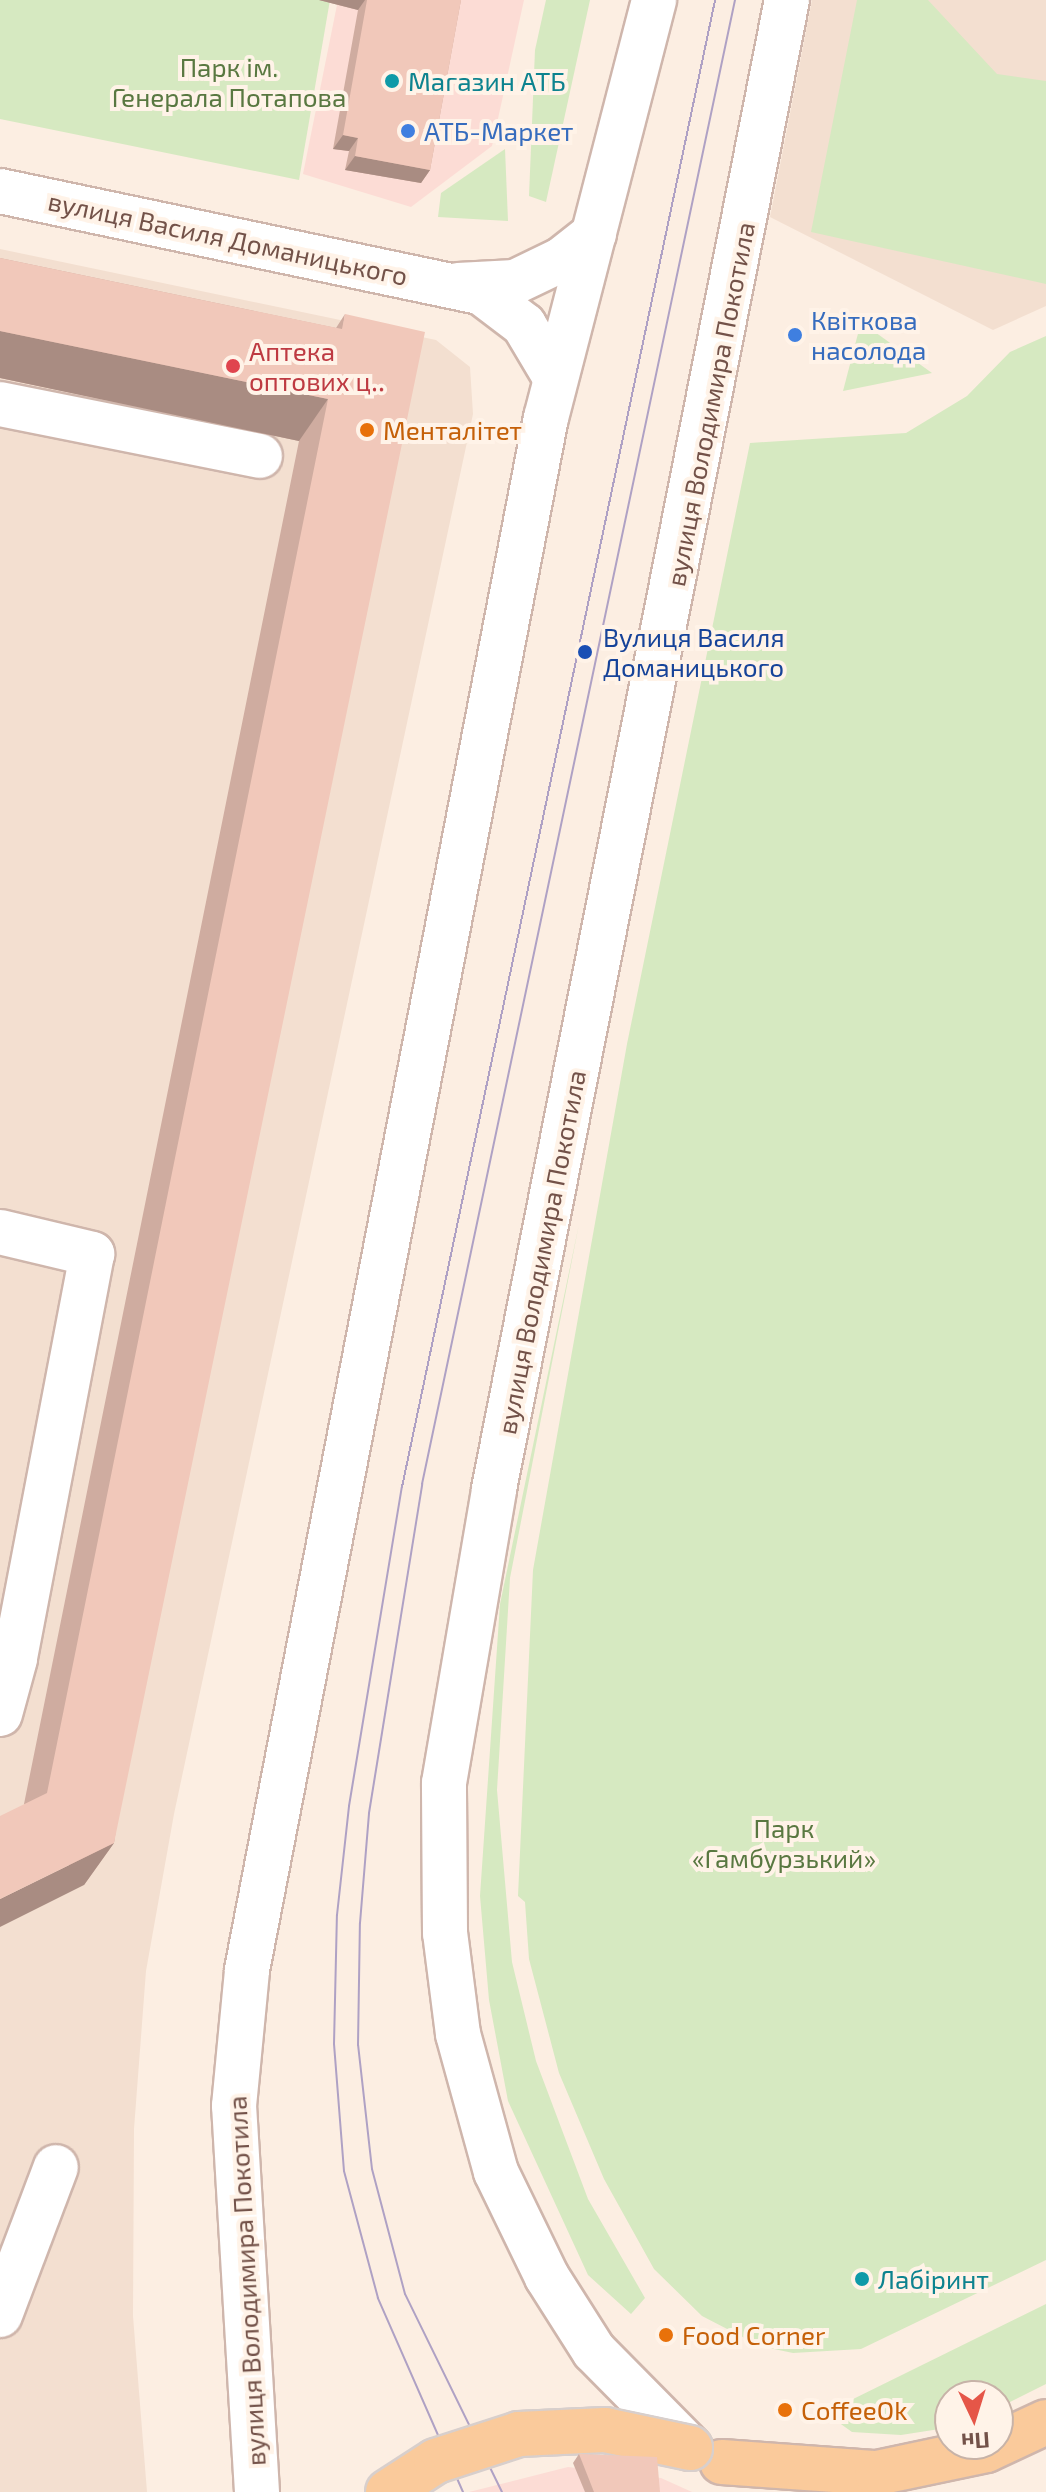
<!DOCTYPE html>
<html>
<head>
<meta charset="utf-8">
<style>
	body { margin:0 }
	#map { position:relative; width:1046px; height:2492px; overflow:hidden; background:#fceee2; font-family:"Exo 2",sans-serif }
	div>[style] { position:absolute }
	.residential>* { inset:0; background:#f3dfd0 }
	.commercial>* { inset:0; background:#fcdcd5 }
	.green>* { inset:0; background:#d6e9c1 }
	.roads { filter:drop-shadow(2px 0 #cfb6ac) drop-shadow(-2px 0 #cfb6ac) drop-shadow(0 2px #cfb6ac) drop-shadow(0 -2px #cfb6ac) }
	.minor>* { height:44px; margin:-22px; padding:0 22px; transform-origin:22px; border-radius:22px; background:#fff }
	.major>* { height:44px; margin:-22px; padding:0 22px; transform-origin:22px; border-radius:22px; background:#faca9b }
	.tram>* { height:2px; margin:-1px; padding:0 1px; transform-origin:1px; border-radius:1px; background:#afa1c4 }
	.bridges { filter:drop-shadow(2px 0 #d8cfcc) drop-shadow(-2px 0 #d8cfcc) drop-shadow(0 2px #d8cfcc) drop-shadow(0 -2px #d8cfcc) }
	.major-bridge>* { height:44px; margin:-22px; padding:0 22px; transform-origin:22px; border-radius:22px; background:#faca9b }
	.wall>* { inset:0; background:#cfaca0 }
	.shaded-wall>* { inset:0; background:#a98c82 }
	.building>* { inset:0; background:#f1c8ba }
	.dots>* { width:22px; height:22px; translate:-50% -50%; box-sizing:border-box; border:4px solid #fff3e8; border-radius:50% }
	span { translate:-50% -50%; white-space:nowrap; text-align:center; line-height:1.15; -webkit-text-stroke:8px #fff3e8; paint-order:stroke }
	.park-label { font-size:26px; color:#597841 }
	.culture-label { font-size:26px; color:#0d838f }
	.left { translate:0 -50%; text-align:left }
	.shop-label { font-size:26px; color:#366cbe }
	.street-label { font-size:26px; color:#735249 }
	.health-label { font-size:26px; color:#be3a42 }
	.food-label { font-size:26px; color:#c56008 }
	.transit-label { font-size:26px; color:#164399 }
	.north { position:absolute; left:934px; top:2380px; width:80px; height:80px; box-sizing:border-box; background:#fff3e8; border:2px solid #c7b3a8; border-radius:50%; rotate:176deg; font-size:22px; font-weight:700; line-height:32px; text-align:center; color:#735249 }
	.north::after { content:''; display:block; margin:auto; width:28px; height:36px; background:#e55648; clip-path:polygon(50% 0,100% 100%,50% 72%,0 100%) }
</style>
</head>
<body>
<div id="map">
	<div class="residential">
		<div style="clip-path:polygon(812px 0,1046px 0,1046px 306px,993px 330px,770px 217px)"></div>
		<div style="clip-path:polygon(0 249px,436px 340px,470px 367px,473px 414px,174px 1814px,146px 1971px,134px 2129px,133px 2316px,147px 2492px,0 2492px)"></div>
	</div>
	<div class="commercial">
		<div style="clip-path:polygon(338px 0,524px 0,492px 146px,411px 207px,303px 174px)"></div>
		<div style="clip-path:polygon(568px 2467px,661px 2478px,692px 2492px,469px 2492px)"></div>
	</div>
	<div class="green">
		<div style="clip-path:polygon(0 0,330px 0,299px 180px,0 119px)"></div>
		<div style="clip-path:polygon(546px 0,590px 0,546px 202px,529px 196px,535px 50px)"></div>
		<div style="clip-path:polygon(857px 0,928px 0,997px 74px,1046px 81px,1046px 284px,811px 232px)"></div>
		<div style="clip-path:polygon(505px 149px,508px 221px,438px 217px,441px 193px)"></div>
		<div style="clip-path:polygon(861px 322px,932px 373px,843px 391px)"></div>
		<div style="clip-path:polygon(1046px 336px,1046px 2260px,861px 2349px,793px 2353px,760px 2346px,702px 2316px,654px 2269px,604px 2179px,559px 2073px,529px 1959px,525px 1902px,518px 1896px,533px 1570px,627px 1044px,750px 443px,906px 433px,967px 396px,1010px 352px)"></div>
		<div style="clip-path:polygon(579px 1224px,510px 1578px,497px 1790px,512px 1962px,536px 2061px,588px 2199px,645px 2298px,631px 2314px,588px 2275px,508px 2101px,489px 2000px,480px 1896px,500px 1604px)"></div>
		<div style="clip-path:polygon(1046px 2304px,1046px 2384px,998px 2408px,998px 2396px,950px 2396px,946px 2428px,901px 2435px,852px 2432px,838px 2422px,841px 2405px)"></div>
	</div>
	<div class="roads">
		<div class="minor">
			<div style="left:0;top:191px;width:493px;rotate:11.9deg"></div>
			<div style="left:482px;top:293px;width:53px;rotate:37.3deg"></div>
			<div style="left:524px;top:325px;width:61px;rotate:59.2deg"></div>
			<div style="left:458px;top:285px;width:57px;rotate:-3deg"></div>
			<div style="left:515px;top:282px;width:51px;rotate:-25.6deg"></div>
			<div style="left:561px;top:260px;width:42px;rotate:-38.2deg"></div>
			<div style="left:0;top:404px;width:265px;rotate:11.3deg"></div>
			<div style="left:0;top:1232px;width:95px;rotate:13.4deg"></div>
			<div style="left:92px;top:1254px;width:412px;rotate:100.8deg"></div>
			<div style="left:15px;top:1659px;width:57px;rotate:105.3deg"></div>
			<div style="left:0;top:2315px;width:158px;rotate:-69.3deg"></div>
			<div style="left:690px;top:2448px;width:136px;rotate:-134.7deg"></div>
			<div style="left:594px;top:2351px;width:88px;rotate:-122.4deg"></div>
			<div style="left:547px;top:2277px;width:117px;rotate:-115.9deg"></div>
			<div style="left:496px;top:2172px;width:143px;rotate:-105.4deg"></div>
			<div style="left:458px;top:2034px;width:102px;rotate:-97.3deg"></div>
			<div style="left:445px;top:1933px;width:150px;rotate:-90.4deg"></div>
			<div style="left:444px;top:1783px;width:298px;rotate:-80.3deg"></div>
			<div style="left:494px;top:1489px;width:1518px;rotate:-78.87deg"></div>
			<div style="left:257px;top:2492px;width:387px;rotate:-93.4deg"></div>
			<div style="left:234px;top:2106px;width:137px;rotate:-84.5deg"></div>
			<div style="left:247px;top:1970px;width:1581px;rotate:-79.1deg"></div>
			<div style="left:546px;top:418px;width:432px;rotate:-75.5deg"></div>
		</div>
		<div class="major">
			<div style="left:722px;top:2462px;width:155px;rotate:4.1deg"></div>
			<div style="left:877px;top:2473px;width:111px;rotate:-11.9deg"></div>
			<div style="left:986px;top:2450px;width:66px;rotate:-25deg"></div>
		</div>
	</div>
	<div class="tram">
		<div style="left:463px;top:2492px;width:212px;rotate:-113.7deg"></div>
		<div style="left:378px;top:2298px;width:131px;rotate:-105deg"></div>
		<div style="left:344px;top:2171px;width:127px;rotate:-94.5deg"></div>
		<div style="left:334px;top:2044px;width:129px;rotate:-88.7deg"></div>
		<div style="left:337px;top:1915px;width:110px;rotate:-83.7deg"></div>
		<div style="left:349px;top:1806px;width:323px;rotate:-80.6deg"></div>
		<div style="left:402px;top:1487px;width:1520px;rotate:-78.11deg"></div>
		<div style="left:502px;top:2492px;width:220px;rotate:-116.1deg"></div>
		<div style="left:405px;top:2294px;width:129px;rotate:-104.8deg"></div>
		<div style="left:372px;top:2169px;width:125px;rotate:-96.4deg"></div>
		<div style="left:358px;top:2045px;width:122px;rotate:-89.1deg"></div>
		<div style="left:360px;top:1923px;width:110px;rotate:-85.3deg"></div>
		<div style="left:369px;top:1813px;width:333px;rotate:-80.8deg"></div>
		<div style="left:422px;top:1484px;width:1517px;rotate:-78.09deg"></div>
	</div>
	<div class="bridges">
		<div class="major-bridge">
			<div style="left:388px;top:2492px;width:57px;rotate:-32.9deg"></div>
			<div style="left:436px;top:2461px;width:87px;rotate:-18deg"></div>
			<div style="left:519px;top:2434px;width:86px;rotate:-2.7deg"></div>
			<div style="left:605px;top:2430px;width:87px;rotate:12deg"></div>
		</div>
	</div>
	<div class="wall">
		<div style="clip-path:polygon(319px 0,461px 0,430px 170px,421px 183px,345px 170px,349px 151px,333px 149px,358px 10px)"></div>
		<div style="clip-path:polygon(0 258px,336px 328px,345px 314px,114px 1843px,84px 1885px,24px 1804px,299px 441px,0 378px)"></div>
		<div style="clip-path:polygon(579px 2454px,660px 2492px,585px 2492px,573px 2463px)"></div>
	</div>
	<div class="shaded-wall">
		<div style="clip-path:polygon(319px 0,365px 0,358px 10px)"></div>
		<div style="clip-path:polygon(343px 135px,358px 138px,349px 151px,333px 149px)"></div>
		<div style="clip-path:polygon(355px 156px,430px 170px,421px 183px,345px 170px)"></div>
		<div style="clip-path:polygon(0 331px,328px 399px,299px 441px,0 378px)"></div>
		<div style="clip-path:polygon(114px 1843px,84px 1885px,0 1927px,0 1899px)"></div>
	</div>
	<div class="building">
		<div style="clip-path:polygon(367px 0,461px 0,430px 170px,355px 156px,358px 138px,343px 135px)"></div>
		<div style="clip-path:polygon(0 258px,342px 329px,345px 314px,425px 332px,114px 1843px,0 1899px,0 1816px,47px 1793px,328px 399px,0 331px)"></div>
		<div style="clip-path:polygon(579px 2454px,657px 2457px,660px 2492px,594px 2492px)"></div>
	</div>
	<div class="dots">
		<div style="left:392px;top:81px;background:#0f9aa8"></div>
		<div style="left:408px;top:131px;background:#3f7fe0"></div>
		<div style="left:795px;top:335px;background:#3f7fe0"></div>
		<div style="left:233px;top:366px;background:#e0444e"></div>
		<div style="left:367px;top:430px;background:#e8710a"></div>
		<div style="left:585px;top:652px;background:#1a4fb4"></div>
		<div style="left:862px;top:2279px;background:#0f9aa8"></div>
		<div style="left:666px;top:2335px;background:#e8710a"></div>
		<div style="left:785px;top:2410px;background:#e8710a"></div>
	</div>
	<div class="park-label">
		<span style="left:229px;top:82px">Парк ім.<br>Генерала Потапова</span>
		<span style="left:784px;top:1843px">Парк<br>«Гамбурзький»</span>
	</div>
	<div class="culture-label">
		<span class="left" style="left:408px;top:81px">Магазин АТБ</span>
		<span class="left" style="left:878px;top:2279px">Лабіринт</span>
	</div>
	<div class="shop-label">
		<span class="left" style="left:424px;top:131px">АТБ-Маркет</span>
		<span class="left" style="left:811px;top:335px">Квіткова<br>насолода</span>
	</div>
	<div class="street-label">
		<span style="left:228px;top:238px;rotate:12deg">вулиця Василя Доманицького</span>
		<span style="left:710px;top:404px;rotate:-79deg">вулиця Володимира Покотила</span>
		<span style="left:541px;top:1252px;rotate:-79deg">вулиця Володимира Покотила</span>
		<span style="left:246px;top:2281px;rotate:-93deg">вулиця Володимира Покотила</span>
	</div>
	<div class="health-label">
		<span class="left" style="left:249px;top:366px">Аптека<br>оптових ц‥</span>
	</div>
	<div class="food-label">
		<span class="left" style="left:383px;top:430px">Менталітет</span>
		<span class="left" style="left:682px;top:2335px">Food Corner</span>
		<span class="left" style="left:801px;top:2410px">CoffeeOk</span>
	</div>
	<div class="transit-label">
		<span class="left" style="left:603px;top:652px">Вулиця Василя<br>Доманицького</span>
	</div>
	<div class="north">Пн</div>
</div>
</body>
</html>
